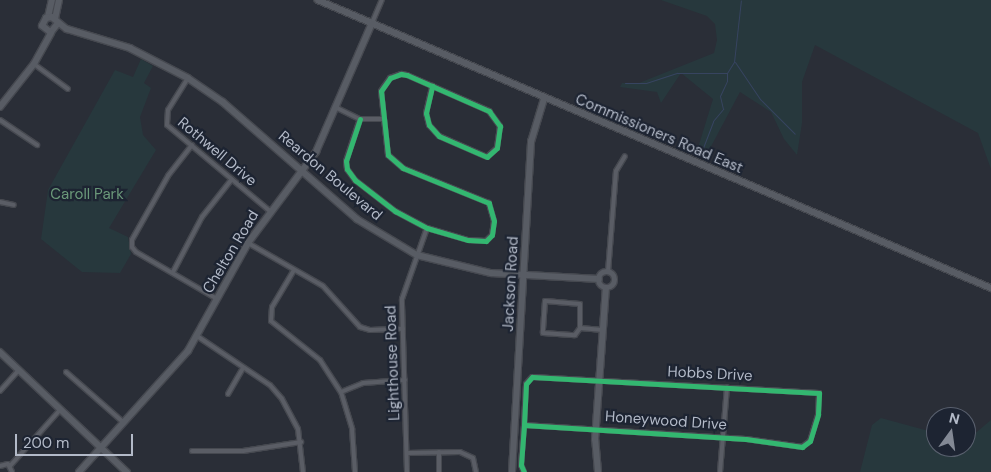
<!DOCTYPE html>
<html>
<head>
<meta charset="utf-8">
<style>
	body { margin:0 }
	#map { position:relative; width:991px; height:472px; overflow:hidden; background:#2a2e37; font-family:"DM Sans",sans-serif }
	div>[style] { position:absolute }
	.green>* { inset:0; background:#27383d }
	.stream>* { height:1px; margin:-0.5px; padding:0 0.5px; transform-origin:0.5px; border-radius:0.5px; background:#374460 }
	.roads { filter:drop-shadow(1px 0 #464950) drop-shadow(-1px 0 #464950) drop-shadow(0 1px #464950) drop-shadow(0 -1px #464950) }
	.street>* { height:4px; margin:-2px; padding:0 2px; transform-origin:2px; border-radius:2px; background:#5a5d65 }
	.secondary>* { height:5.5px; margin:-2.75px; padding:0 2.75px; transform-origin:2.75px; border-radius:2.75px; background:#585c64 }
	.secondary>.ring { margin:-2.75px; padding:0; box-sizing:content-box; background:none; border:5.5px solid #585c64; border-radius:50% }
	.cycleway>* { height:5px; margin:-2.5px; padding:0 2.5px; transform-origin:2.5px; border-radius:2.5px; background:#33b770 }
	span { translate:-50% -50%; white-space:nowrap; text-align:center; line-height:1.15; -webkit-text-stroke:4.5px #1d2432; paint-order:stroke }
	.street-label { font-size:15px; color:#b3bac8 }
	.park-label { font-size:15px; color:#6b997a }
	.north { position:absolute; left:926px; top:407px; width:50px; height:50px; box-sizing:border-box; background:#1d2432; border:1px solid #59606e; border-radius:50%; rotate:14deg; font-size:14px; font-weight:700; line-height:20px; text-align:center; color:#b3bac8 }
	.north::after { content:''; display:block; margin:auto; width:18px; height:22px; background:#838995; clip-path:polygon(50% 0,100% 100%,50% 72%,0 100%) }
	.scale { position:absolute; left:15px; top:434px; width:118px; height:22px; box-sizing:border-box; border:2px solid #b3bac8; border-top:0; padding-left:6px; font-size:15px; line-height:18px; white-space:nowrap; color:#b3bac8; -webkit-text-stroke:4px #1d2432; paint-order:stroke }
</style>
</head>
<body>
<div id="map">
	<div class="green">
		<div style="clip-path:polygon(661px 0,991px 0,991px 169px,978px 133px,815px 45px,802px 82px,802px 123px,797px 155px,784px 139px,771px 112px,740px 92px,707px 154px,697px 151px,713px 99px,681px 73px,661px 103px,657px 92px,620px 87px,622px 83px,639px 83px,714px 53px,717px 40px,715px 24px,707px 16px)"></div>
		<div style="clip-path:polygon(141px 59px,153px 66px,144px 83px,151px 88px,140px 117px,143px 135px,156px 150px,109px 228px,128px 237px,131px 254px,120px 273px,82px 272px,41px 239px,48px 190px,115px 70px,133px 77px)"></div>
		<div style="clip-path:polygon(881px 418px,936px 433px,936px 447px,966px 447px,966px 441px,991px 420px,991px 472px,860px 472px,872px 425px)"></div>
	</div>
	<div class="stream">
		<div style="left:735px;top:62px;width:45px;rotate:56deg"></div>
		<div style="left:760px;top:99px;width:49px;rotate:45deg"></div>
		<div style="left:625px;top:83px;width:21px"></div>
		<div style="left:646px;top:83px;width:33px;rotate:-18deg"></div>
		<div style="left:677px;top:73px;width:50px"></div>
		<div style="left:727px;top:73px;width:13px;rotate:-58deg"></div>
		<div style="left:734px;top:62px;width:62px;rotate:-83.6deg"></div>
		<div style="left:701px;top:153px;width:34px;rotate:-69deg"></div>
		<div style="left:713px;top:121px;width:16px;rotate:-50deg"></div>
		<div style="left:723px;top:109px;width:13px;rotate:-103deg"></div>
		<div style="left:720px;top:96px;width:17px;rotate:-65deg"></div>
		<div style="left:727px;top:81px;width:8px;rotate:-90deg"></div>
	</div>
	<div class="roads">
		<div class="street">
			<div style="left:372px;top:23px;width:25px;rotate:-67deg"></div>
			<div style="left:34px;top:64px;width:42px;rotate:36.3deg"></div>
			<div style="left:188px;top:78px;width:38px;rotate:122deg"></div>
			<div style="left:168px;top:110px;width:15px;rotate:94deg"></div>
			<div style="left:167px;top:125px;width:134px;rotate:39.9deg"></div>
			<div style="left:337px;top:108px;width:25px;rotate:26deg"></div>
			<div style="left:360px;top:119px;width:22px"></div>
			<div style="left:360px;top:119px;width:44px;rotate:108.4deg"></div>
			<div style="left:346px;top:161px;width:8px;rotate:83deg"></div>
			<div style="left:347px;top:169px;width:14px;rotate:54deg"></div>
			<div style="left:355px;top:180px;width:51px;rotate:37.8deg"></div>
			<div style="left:395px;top:211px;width:36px;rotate:28deg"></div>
			<div style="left:427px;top:228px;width:43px;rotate:16.3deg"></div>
			<div style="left:468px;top:240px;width:18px;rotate:3deg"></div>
			<div style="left:486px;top:241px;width:8px;rotate:-45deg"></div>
			<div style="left:492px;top:235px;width:14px;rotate:-82deg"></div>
			<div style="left:494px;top:221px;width:19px;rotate:-106deg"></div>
			<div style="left:489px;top:203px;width:93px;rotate:-157.9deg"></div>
			<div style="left:403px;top:168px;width:20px;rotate:-139deg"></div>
			<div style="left:388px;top:155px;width:64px;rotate:-96.2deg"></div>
			<div style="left:381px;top:91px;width:16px;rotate:-55deg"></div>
			<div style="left:390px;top:78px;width:12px;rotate:-20deg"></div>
			<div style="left:401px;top:74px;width:6px;rotate:9deg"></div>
			<div style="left:407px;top:75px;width:90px;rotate:23.7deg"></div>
			<div style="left:489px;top:111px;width:19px;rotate:54deg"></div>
			<div style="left:500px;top:126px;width:22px;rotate:98deg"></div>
			<div style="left:497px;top:148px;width:13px;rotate:138deg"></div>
			<div style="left:487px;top:157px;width:52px;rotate:-156.4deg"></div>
			<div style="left:439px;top:136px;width:15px;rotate:-132deg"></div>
			<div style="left:429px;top:125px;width:12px;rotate:-104deg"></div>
			<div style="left:426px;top:113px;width:28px;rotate:-77deg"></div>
			<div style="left:0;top:120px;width:45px;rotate:34deg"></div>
			<div style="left:192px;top:145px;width:39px;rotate:128deg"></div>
			<div style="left:168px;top:176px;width:73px;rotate:119.4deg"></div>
			<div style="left:132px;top:240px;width:7px;rotate:90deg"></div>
			<div style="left:132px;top:247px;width:6px;rotate:51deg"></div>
			<div style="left:136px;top:252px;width:94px;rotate:30.1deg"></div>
			<div style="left:0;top:202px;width:14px;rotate:12deg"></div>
			<div style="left:248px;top:243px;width:86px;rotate:29.8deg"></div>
			<div style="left:323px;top:286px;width:55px;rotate:47.9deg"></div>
			<div style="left:360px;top:327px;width:10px;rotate:17deg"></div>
			<div style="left:370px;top:330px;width:33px;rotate:-2deg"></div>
			<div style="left:294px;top:270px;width:43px;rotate:120.7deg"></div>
			<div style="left:272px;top:307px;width:14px;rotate:94deg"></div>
			<div style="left:271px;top:321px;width:63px;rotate:38.5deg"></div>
			<div style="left:320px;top:360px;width:38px;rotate:57deg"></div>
			<div style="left:341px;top:392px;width:39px;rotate:73deg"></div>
			<div style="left:352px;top:429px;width:43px;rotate:86deg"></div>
			<div style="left:173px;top:272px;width:62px;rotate:-62.2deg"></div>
			<div style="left:202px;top:217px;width:48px;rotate:-51.7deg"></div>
			<div style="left:608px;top:272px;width:101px;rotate:-85.5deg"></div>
			<div style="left:616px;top:171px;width:17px;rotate:-59deg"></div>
			<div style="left:580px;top:328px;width:24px;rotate:-90deg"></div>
			<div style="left:580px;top:304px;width:35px;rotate:-175deg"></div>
			<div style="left:545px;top:301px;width:32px;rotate:94deg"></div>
			<div style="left:543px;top:333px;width:32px;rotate:4deg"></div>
			<div style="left:575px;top:335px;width:9px;rotate:-54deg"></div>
			<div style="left:580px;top:328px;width:23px;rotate:5deg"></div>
			<div style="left:197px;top:336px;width:88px;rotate:33.9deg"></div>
			<div style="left:270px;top:385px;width:18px;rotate:49deg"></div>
			<div style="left:282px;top:399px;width:34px;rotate:62deg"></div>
			<div style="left:298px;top:429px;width:43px;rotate:83.4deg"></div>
			<div style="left:66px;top:372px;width:77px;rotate:41.3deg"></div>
			<div style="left:0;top:391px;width:25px;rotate:-48deg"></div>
			<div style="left:341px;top:392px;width:24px;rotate:-22deg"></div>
			<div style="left:363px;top:383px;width:42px;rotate:-4.1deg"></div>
			<div style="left:228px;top:394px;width:30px;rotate:-60deg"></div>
			<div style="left:524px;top:425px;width:222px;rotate:3.6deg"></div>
			<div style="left:746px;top:439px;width:57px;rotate:8.1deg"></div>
			<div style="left:802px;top:447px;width:10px;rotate:-37deg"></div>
			<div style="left:810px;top:441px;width:28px;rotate:-73deg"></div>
			<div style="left:818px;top:414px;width:21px;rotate:-87deg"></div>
			<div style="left:819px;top:393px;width:287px;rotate:-176.8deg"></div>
			<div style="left:532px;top:377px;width:9px;rotate:131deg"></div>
			<div style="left:526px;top:384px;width:41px;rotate:92.8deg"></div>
			<div style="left:524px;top:425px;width:40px;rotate:94.3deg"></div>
			<div style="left:521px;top:465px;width:8px;rotate:67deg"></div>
			<div style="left:192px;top:451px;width:51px"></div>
			<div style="left:243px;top:451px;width:59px;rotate:-8.8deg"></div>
			<div style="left:439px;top:452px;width:20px;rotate:90deg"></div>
			<div style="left:407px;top:453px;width:53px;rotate:-1.1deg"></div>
			<div style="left:460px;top:452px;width:14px;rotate:25deg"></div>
			<div style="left:473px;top:458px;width:14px;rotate:78deg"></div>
			<div style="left:0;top:466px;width:8px;rotate:-14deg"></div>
			<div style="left:8px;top:464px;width:9px;rotate:63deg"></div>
			<div style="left:10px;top:466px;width:74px;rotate:-48.3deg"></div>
			<div style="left:407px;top:472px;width:173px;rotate:-91.7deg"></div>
			<div style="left:402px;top:299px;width:75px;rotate:-70.6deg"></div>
			<div style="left:720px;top:472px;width:85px;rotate:-85.3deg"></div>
		</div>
		<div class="secondary">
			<div style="left:318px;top:0;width:732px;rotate:23.17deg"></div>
			<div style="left:48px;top:17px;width:17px;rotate:-77deg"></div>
			<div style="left:55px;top:19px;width:19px;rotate:-78deg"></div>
			<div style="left:58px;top:24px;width:11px;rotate:128deg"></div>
			<div style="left:51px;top:33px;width:11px;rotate:-142deg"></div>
			<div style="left:42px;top:26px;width:9px;rotate:-63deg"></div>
			<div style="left:46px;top:18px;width:6px;rotate:-9deg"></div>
			<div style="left:52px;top:17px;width:19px;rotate:39deg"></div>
			<div style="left:67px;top:29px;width:66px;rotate:16.8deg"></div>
			<div style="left:130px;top:48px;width:65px;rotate:27.3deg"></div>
			<div style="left:188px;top:78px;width:42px;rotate:34.4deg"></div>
			<div style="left:223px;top:102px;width:178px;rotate:41.1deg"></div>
			<div style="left:357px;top:219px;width:70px;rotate:31deg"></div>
			<div style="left:417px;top:255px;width:76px;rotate:13.7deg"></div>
			<div style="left:491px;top:273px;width:108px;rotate:3.2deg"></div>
			<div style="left:0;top:107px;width:55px;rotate:-51.7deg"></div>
			<div style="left:34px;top:64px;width:35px;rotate:-61deg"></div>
			<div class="ring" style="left:599px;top:272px;width:10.5px;height:10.5px"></div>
			<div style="left:0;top:352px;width:175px;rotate:43.4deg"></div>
			<div style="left:79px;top:472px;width:163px;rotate:-48deg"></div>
			<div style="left:188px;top:351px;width:124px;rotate:-60.9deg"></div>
			<div style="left:248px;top:243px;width:114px;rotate:-53.2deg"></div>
			<div style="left:316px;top:152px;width:141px;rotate:-66.5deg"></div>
			<div style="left:512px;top:472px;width:331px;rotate:-86.7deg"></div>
			<div style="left:531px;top:142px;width:45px;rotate:-73.2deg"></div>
			<div style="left:598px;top:472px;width:32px;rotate:-95deg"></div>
			<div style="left:595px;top:440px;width:152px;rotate:-85.9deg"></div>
		</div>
	</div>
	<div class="cycleway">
		<div style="left:360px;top:119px;width:44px;rotate:108.4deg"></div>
		<div style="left:346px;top:161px;width:8px;rotate:83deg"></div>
		<div style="left:347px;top:169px;width:14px;rotate:54deg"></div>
		<div style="left:355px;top:180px;width:51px;rotate:37.8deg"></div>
		<div style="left:395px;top:211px;width:36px;rotate:28deg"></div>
		<div style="left:427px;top:228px;width:43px;rotate:16.3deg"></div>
		<div style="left:468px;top:240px;width:18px;rotate:3deg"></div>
		<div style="left:486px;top:241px;width:8px;rotate:-45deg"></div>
		<div style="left:492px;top:235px;width:14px;rotate:-82deg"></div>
		<div style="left:494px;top:221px;width:19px;rotate:-106deg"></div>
		<div style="left:489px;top:203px;width:93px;rotate:-157.9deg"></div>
		<div style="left:403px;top:168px;width:20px;rotate:-139deg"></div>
		<div style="left:388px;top:155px;width:64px;rotate:-96.2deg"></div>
		<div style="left:381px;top:91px;width:16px;rotate:-55deg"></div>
		<div style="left:390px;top:78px;width:12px;rotate:-20deg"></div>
		<div style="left:401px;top:74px;width:6px;rotate:9deg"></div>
		<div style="left:407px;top:75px;width:90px;rotate:23.7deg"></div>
		<div style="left:489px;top:111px;width:19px;rotate:54deg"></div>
		<div style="left:500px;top:126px;width:22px;rotate:98deg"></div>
		<div style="left:497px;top:148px;width:13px;rotate:138deg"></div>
		<div style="left:487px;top:157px;width:52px;rotate:-156.4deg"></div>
		<div style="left:439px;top:136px;width:15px;rotate:-132deg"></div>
		<div style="left:429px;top:125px;width:12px;rotate:-104deg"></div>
		<div style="left:426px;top:113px;width:28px;rotate:-77deg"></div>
		<div style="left:524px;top:425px;width:222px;rotate:3.6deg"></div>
		<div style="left:746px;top:439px;width:57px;rotate:8.1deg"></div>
		<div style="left:802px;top:447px;width:10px;rotate:-37deg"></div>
		<div style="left:810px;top:441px;width:28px;rotate:-73deg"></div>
		<div style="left:818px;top:414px;width:21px;rotate:-87deg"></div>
		<div style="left:819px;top:393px;width:287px;rotate:-176.8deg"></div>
		<div style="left:532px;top:377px;width:9px;rotate:131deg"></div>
		<div style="left:526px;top:384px;width:41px;rotate:92.8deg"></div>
		<div style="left:524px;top:425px;width:40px;rotate:94.3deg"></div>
		<div style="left:521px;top:465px;width:8px;rotate:67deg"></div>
	</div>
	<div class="street-label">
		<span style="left:659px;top:134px;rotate:23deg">Commissioners Road East</span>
		<span style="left:217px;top:152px;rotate:40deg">Rothwell Drive</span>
		<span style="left:330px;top:176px;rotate:40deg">Reardon Boulevard</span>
		<span style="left:231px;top:252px;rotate:-59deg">Chelton Road</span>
		<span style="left:511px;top:284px;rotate:-87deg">Jackson Road</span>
		<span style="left:393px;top:363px;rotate:-92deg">Lighthouse Road</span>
		<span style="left:710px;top:374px;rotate:3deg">Hobbs Drive</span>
		<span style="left:666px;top:421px;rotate:4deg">Honeywood Drive</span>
	</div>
	<div class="park-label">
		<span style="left:87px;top:195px">Caroll Park</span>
	</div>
	<div class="north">N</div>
	<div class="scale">200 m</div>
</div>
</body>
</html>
